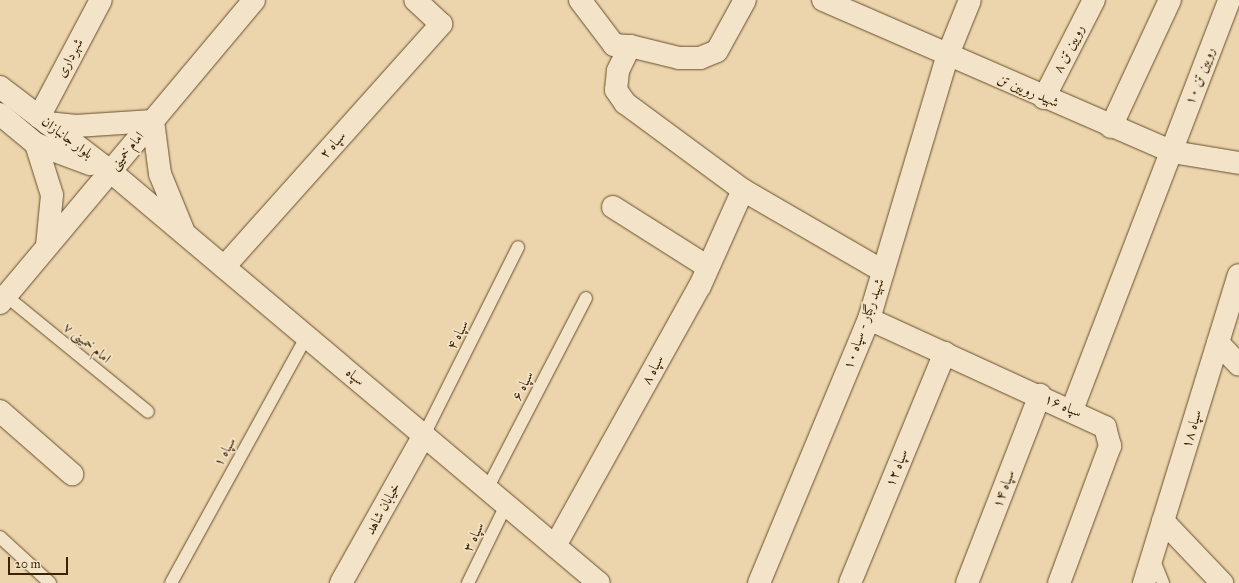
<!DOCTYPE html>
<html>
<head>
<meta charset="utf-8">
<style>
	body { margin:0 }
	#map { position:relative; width:1239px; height:583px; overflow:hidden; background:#ecd4ac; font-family:"IM FELL Great Primer",Amiri,serif }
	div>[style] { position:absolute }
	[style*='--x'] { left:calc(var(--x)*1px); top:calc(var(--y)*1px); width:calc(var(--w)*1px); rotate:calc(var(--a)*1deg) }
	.roads { filter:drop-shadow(0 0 1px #664f2c) drop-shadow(0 0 1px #664f2c) }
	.service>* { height:12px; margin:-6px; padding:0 6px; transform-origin:6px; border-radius:6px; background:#f3e3c9 }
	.minor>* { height:22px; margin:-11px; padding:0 11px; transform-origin:11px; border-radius:11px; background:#f3e3c9 }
	.tertiary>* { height:22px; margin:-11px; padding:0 11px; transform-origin:11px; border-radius:11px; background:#f3e3c9 }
	.secondary>* { height:22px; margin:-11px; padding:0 11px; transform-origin:11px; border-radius:11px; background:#f3e3c9 }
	span { translate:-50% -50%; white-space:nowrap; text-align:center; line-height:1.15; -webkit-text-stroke:3.5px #f3e3c9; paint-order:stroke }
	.street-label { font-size:14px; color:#3a2301 }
	.scale { position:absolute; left:8px; top:557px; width:60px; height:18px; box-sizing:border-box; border:2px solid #3a2301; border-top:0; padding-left:5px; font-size:12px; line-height:14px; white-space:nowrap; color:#3a2301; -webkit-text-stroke:3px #f3e3c9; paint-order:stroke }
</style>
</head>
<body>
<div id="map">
	<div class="roads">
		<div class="service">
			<i style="--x:6;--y:296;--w:183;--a:39.2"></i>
			<i style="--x:424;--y:435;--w:210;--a:-63.4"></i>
			<i style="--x:487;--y:489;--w:215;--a:-62.6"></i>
			<i style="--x:0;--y:537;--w:68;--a:42.6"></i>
			<i style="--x:1153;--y:558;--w:27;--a:68"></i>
			<i style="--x:171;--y:583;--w:282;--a:-61.2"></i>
			<i style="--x:468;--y:583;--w:87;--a:-64"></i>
		</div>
		<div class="minor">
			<i style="--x:580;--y:0;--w:56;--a:52.9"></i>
			<i style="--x:614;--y:45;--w:16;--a:4"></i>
			<i style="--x:630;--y:46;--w:50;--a:13.8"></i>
			<i style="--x:679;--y:58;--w:21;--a:0"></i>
			<i style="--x:700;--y:58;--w:18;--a:-22"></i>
			<i style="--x:717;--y:51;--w:58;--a:-61.2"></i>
			<i style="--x:823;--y:0;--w:381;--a:23.5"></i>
			<i style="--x:1172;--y:152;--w:68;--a:9.3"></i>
			<i style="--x:630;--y:46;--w:28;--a:116"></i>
			<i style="--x:618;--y:71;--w:19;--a:96"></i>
			<i style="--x:616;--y:90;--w:16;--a:55"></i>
			<i style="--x:625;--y:103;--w:147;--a:36.4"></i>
			<i style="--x:743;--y:190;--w:162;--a:30.1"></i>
			<i style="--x:1044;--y:98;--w:110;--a:-63"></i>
			<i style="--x:39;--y:117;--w:132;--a:-62.1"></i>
			<i style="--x:1111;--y:127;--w:140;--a:-65.1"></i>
			<i style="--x:613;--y:207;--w:112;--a:32.3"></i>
			<i style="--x:224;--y:267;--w:326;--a:-48.2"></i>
			<i style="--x:441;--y:24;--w:35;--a:-137"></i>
			<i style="--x:869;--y:319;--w:260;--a:24.6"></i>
			<i style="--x:1105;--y:427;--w:20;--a:75"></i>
			<i style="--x:1110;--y:446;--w:146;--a:110.4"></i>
			<i style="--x:1218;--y:343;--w:30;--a:46"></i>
			<i style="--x:1072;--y:410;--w:439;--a:-69"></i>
			<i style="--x:0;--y:411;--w:96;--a:41.2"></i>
			<i style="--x:1163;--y:521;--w:86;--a:46.4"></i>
			<i style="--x:555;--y:546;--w:298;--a:-60.9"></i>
			<i style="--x:700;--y:286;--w:105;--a:-65.9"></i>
			<i style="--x:759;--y:583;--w:286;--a:-67.4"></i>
			<i style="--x:869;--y:319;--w:273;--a:-73.4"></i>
			<i style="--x:947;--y:57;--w:61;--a:-68"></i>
			<i style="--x:850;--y:583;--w:249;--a:-67.6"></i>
			<i style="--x:967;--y:583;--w:202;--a:-68.8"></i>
			<i style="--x:1144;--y:583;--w:322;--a:-72.9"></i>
		</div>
		<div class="tertiary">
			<i style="--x:341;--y:583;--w:170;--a:-60.7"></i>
		</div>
		<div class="secondary">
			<i style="--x:0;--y:87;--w:138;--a:37.4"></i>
			<i style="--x:110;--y:171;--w:639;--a:40.12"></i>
			<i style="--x:0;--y:114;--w:47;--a:39.8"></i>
			<i style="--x:36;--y:144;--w:58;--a:20.3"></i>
			<i style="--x:47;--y:123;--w:29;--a:6"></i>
			<i style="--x:76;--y:126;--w:77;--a:-3.7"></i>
			<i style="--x:153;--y:121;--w:53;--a:82.5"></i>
			<i style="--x:160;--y:174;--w:61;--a:67.7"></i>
			<i style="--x:36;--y:144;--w:53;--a:72.6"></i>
			<i style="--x:52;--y:195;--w:51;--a:95.6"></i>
			<i style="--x:0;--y:303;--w:395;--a:-50"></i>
		</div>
	</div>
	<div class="street-label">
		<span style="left:1069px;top:49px;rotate:-63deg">رویین تن ۸</span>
		<span style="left:70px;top:58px;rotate:-62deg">شهرداری</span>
		<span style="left:1200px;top:76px;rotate:-69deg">رویین تن ۱۰</span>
		<span style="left:1028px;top:91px;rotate:23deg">شهید رویین تن</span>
		<span style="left:67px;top:138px;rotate:37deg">بلوار جانبازان</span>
		<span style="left:333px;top:145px;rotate:-48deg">سپاه ۲</span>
		<span style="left:127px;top:151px;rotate:-50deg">امام خمینی</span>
		<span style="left:864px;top:324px;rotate:-70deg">شهید رگبار - سپاه ۱۰</span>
		<span style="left:458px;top:335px;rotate:-63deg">سپاه ۴</span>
		<span style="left:87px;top:343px;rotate:39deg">امام خمینی ۷</span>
		<span style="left:653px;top:370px;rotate:-61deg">سپاه ۸</span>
		<span style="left:355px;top:377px;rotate:40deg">سپاه</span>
		<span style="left:523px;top:386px;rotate:-63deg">سپاه ۶</span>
		<span style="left:1063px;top:406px;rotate:24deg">سپاه ۱۶</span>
		<span style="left:1192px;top:429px;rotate:-73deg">سپاه ۱۸</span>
		<span style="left:225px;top:452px;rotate:-61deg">سپاه ۱</span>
		<span style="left:897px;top:468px;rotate:-68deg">سپاه ۱۲</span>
		<span style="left:1004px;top:489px;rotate:-69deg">سپاه ۱۴</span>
		<span style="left:383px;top:509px;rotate:-61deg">خیابان شاهد</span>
		<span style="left:474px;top:537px;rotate:-64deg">سپاه ۳</span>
	</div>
	<div class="scale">20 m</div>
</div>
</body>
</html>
